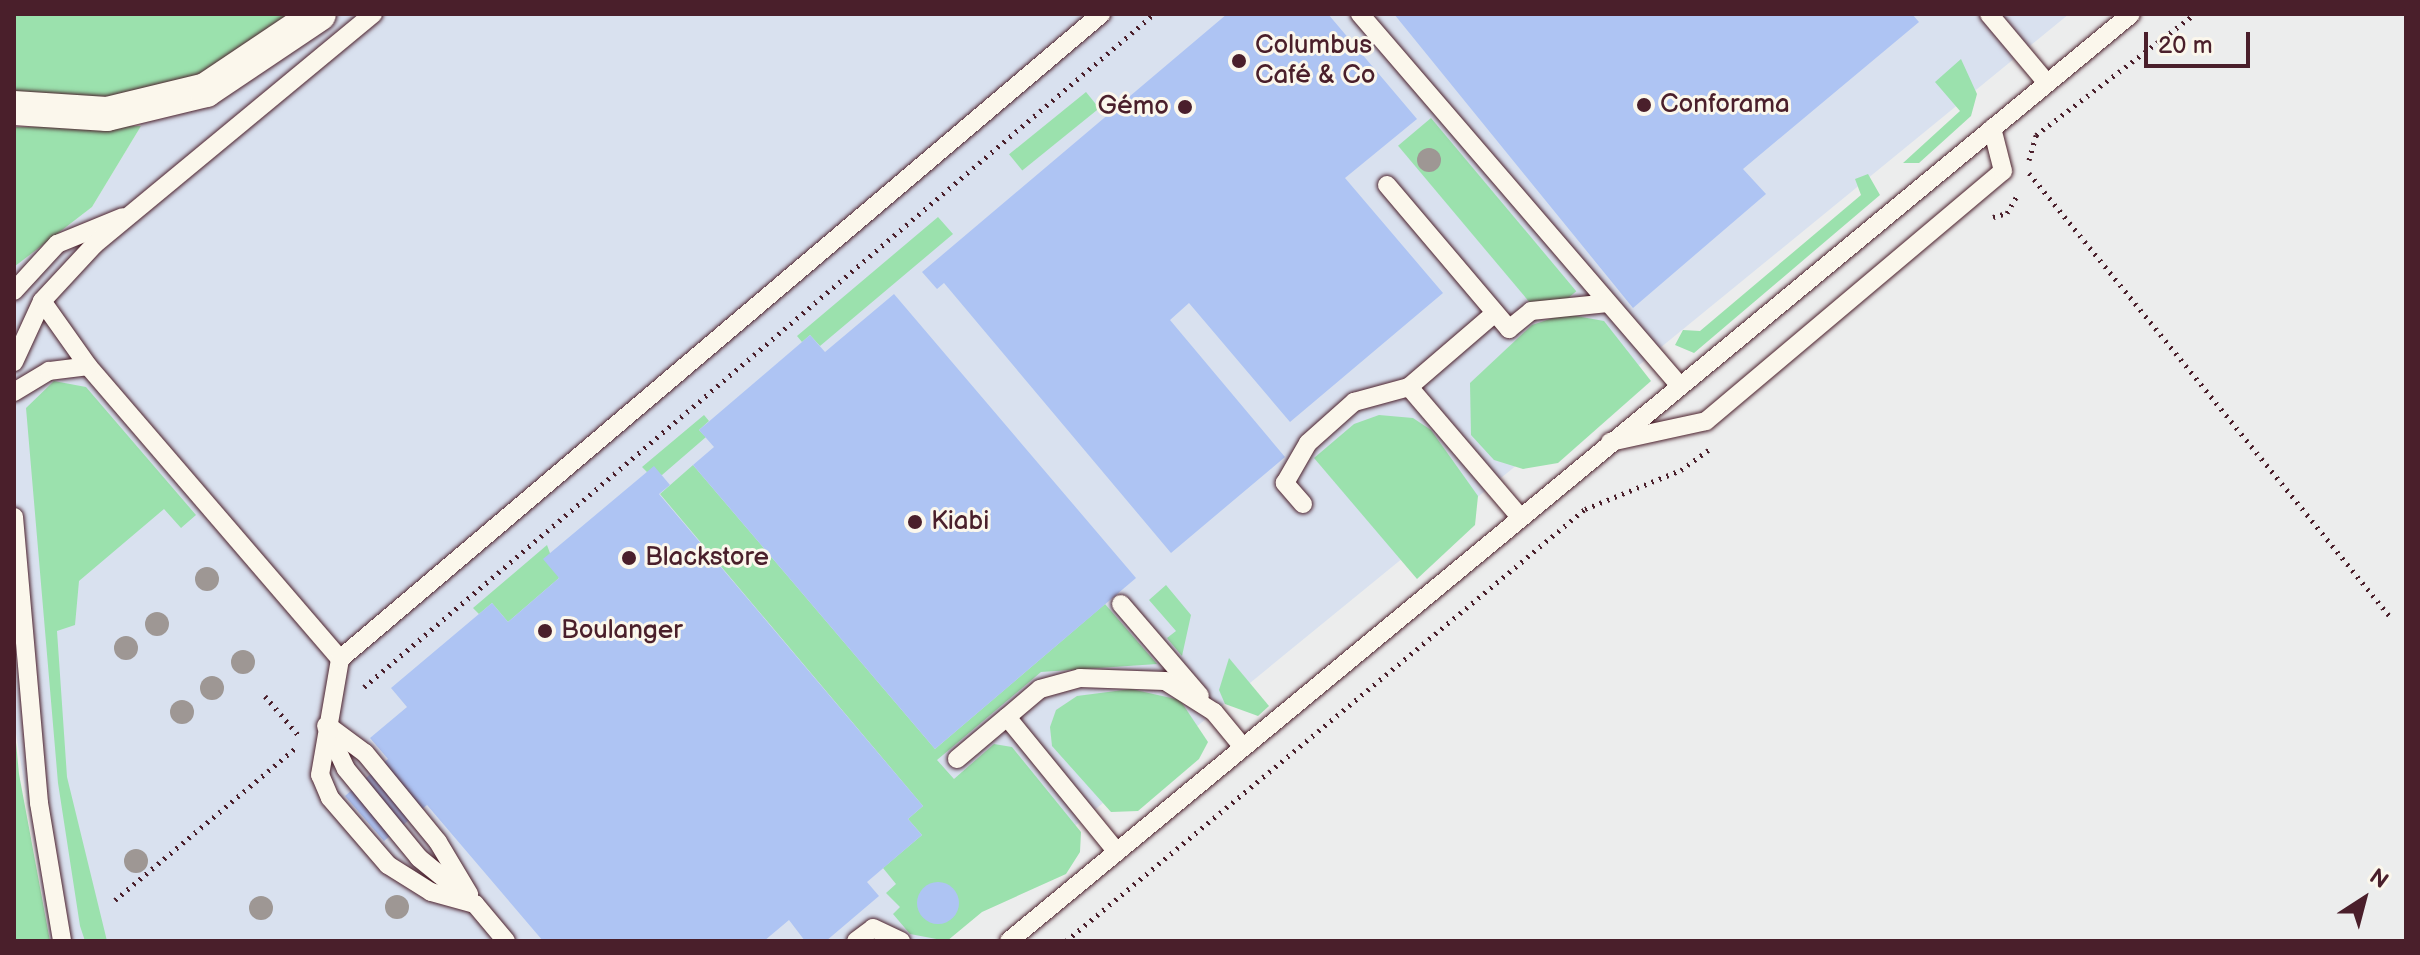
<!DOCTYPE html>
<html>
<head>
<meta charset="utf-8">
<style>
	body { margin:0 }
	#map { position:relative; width:2420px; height:955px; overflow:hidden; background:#eceded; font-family:"Balsamiq Sans",sans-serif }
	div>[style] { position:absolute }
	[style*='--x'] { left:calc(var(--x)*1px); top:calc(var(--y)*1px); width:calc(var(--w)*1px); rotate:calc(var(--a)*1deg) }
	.built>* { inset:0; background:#d9e1ef }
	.green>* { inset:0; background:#9be1ad; transform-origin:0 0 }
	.building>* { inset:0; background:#aec4f3 }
	.round { border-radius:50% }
	.path>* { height:5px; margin-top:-2.5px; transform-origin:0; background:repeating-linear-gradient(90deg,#4a1f2b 0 2px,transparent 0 8px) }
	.roads { filter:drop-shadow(0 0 2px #4a1f2b) drop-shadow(0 0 2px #4a1f2b) }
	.lane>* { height:18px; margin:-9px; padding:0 9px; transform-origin:9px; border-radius:9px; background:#fbf7ec }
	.street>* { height:34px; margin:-17px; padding:0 17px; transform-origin:17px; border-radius:17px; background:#fbf7ec }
	.trees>* { width:24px; height:24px; margin:-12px; border-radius:50%; background:#9e9794 }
	.dots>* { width:22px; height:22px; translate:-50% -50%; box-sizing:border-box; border:4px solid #fbf7ec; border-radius:50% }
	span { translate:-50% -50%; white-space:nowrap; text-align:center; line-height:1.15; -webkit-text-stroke:6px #fbf7ec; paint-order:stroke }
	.poi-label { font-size:26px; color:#4a1f2b }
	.left { translate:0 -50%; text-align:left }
	.right { translate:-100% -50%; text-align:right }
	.frame { position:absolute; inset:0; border:16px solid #4a1f2b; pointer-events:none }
	.north { position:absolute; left:2324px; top:859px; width:80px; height:80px; -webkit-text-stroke:6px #fbf7ec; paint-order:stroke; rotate:36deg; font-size:22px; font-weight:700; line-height:32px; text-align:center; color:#4a1f2b }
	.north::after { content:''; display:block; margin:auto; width:28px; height:36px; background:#4a1f2b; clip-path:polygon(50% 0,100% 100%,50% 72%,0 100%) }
	.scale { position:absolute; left:2144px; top:32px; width:106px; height:36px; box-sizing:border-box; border:4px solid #4a1f2b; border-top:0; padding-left:10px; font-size:24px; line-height:28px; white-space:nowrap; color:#4a1f2b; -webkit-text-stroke:6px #fbf7ec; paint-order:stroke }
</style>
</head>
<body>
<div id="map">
	<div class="built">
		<i style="clip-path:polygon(289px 14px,2069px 14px,934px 941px,50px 941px,14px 721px,14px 267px,92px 207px,141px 126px,120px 99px)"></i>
	</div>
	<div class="green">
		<i style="clip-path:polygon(14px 14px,289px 14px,217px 69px,120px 99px,14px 93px)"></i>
		<i style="clip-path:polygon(1961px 59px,1977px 94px,1971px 116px,1919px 163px,1903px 163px,1960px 111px,1935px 82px)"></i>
		<i style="left:1086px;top:92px;width:21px;height:99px;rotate:51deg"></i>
		<i style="left:1431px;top:118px;width:226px;height:43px;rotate:50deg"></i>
		<i style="clip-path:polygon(141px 126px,92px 207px,14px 267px,14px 127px)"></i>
		<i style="clip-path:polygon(1868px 174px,1880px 195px,1694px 353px,1675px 345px,1683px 330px,1700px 331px,1861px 195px,1855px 179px)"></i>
		<i style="clip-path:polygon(938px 217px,953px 234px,820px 346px,810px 335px,802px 342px,797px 336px)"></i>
		<i style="clip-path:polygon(1565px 314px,1604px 321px,1651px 381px,1558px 463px,1523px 469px,1494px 460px,1471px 435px,1470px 383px,1532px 325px)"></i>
		<i style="clip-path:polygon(54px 381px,86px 387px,196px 515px,181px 528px,164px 509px,79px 581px,75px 625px,57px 631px,67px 777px,107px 941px,85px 941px,80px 926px,58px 783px,26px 408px)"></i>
		<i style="clip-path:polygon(704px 415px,709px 421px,699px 430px,706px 437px,662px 475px,647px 472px,642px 467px)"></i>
		<i style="clip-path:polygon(1379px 415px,1413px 418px,1431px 430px,1478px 496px,1475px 525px,1417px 579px,1314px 458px,1354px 424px)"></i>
		<i style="clip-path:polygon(693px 465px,935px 749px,1105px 604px,1157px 664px,1041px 672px,937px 760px,954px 779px,994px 744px,1012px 747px,1081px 832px,1080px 852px,1066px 874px,982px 912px,947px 941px,910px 934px,893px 914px,900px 907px,886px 893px,896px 884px,883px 868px,922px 835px,908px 819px,923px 806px,660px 494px)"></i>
		<i style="clip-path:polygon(547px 545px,559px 578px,508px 622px,492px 603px,479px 614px,473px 608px)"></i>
		<i style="clip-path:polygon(1166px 585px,1191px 615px,1182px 656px,1167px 638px,1176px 631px,1149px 600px)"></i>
		<i style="clip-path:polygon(1229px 658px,1269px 706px,1258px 716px,1225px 704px,1219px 690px)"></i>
		<i style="clip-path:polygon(1131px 689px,1180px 700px,1208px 742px,1199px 759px,1138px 811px,1111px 812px,1052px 746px,1050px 727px,1056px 710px,1077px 696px)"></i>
		<i style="clip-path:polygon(14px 721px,19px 774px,50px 941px,14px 941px)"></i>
	</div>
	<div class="building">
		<i style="clip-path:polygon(1227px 14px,1328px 14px,1417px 119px,1345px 178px,1443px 293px,1290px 422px,1189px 303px,1170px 320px,1285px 457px,1171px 553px,944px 283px,937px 289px,922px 272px)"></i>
		<i style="clip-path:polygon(1394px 14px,1912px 14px,1919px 22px,1743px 169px,1766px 194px,1633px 308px)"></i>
		<i style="clip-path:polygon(894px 294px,1136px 578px,935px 749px,693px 465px,714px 447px,699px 430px,802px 342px,810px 335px,825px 352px)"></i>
		<i style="clip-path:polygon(654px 466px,670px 485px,659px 494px,923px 806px,908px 819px,922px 835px,867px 882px,879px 896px,826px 941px,805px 941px,789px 920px,764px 941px,543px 941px,427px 805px,384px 841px,345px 796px,388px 759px,370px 738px,407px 707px,391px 688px,492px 603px,508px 622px,559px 578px,543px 559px)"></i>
		<i class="round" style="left:917px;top:882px;width:42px;height:42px"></i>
	</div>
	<div class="path">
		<i style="--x:2029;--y:160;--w:26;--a:-74"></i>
		<i style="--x:2036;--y:135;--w:200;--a:-37.3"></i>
		<i style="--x:2029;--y:173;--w:575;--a:50.86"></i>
		<i style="--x:1993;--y:217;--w:15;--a:-16"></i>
		<i style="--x:2007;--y:213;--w:20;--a:-60"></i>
		<i style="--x:364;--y:687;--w:1038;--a:-40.43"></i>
		<i style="--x:265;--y:696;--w:55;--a:49.4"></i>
		<i style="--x:115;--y:900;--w:239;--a:-40.1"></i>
		<i style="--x:1066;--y:941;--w:675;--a:-39.77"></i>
		<i style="--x:1585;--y:509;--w:104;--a:-22.1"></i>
		<i style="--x:1681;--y:470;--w:36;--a:-36"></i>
	</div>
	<div class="roads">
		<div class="lane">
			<i style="--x:1360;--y:14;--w:488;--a:49.3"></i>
			<i style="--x:1989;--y:14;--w:90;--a:50"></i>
			<i style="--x:1387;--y:185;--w:189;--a:49.7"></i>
			<i style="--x:1509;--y:329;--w:28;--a:-39"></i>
			<i style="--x:1531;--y:311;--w:77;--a:-5.9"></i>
			<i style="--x:14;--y:291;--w:64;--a:-47.5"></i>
			<i style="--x:57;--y:244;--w:71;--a:-22.2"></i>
			<i style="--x:42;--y:301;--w:80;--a:54.7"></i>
			<i style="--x:88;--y:366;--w:386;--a:49.3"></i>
			<i style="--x:1495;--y:313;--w:113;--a:139.3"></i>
			<i style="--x:1409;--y:387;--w:170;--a:49.5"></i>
			<i style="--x:14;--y:362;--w:67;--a:-65.3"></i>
			<i style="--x:42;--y:301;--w:78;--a:-47.1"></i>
			<i style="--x:95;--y:244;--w:361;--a:-39.6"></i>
			<i style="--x:14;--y:392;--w:41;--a:-31"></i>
			<i style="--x:49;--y:371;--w:39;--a:-7"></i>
			<i style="--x:1610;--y:442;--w:98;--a:-12.3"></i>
			<i style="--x:1706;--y:421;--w:388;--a:-40.1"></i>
			<i style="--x:2003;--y:171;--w:44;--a:-104.3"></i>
			<i style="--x:1303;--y:504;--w:28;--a:-131"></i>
			<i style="--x:1285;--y:483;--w:46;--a:-60.1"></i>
			<i style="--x:1308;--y:443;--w:62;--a:-41.7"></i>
			<i style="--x:1354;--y:402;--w:57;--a:-15.3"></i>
			<i style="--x:14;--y:517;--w:287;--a:85"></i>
			<i style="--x:39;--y:803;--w:140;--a:80.5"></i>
			<i style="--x:1121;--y:604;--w:121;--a:49.3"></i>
			<i style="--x:327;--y:725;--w:47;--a:36.4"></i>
			<i style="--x:365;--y:753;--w:115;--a:50.6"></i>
			<i style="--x:438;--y:842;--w:61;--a:59.2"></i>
			<i style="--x:326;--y:726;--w:47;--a:65.1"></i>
			<i style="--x:346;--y:769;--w:115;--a:50.6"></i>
			<i style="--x:419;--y:858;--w:63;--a:39.2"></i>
			<i style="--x:957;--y:759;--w:65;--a:-40"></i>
			<i style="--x:1117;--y:852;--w:174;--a:-129.2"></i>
			<i style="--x:1007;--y:717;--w:43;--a:-40.3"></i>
			<i style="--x:1040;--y:689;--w:41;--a:-15.4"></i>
			<i style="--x:1080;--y:678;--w:85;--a:2"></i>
			<i style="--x:1165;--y:681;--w:58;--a:32.3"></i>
			<i style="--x:1214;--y:712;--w:45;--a:50.4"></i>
			<i style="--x:506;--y:941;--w:48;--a:-130"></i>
			<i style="--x:475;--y:904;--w:46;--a:-164.7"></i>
			<i style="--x:431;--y:892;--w:51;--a:-147.9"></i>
			<i style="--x:388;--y:865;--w:89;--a:-130.9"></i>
			<i style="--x:330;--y:798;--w:25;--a:-113"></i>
			<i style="--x:320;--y:775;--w:118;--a:-80.2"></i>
			<i style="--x:340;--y:659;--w:998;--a:-40.28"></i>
			<i style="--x:856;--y:941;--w:21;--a:-37"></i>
			<i style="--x:873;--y:928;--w:31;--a:25"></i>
			<i style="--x:1009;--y:941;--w:1455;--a:-39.56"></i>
		</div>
		<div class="street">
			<i style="--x:14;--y:108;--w:93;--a:3.7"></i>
			<i style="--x:107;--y:114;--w:102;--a:-13.6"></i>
			<i style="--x:206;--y:90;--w:136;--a:-33.9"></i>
		</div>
	</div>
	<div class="trees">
		<i style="left:1429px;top:160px"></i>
		<i style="left:207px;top:579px"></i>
		<i style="left:157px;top:624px"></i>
		<i style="left:126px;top:648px"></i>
		<i style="left:243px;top:662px"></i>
		<i style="left:212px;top:688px"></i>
		<i style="left:182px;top:712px"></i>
		<i style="left:136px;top:861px"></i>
		<i style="left:397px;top:907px"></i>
		<i style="left:261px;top:908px"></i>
	</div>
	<div class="dots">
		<i style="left:1239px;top:61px;background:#4a1f2b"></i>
		<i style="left:1644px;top:105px;background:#4a1f2b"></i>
		<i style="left:1185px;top:107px;background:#4a1f2b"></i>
		<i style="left:915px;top:522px;background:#4a1f2b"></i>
		<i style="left:629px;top:558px;background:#4a1f2b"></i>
		<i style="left:545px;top:631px;background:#4a1f2b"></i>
	</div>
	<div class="poi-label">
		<span class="left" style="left:1255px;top:61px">Columbus<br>Café &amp; Co</span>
		<span class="left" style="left:1660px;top:105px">Conforama</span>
		<span class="right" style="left:1169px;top:107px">Gémo</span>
		<span class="left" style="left:931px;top:522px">Kiabi</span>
		<span class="left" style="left:645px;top:558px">Blackstore</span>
		<span class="left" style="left:561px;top:631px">Boulanger</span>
	</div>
	<div class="frame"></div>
	<div class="north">N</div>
	<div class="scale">20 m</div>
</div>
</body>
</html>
